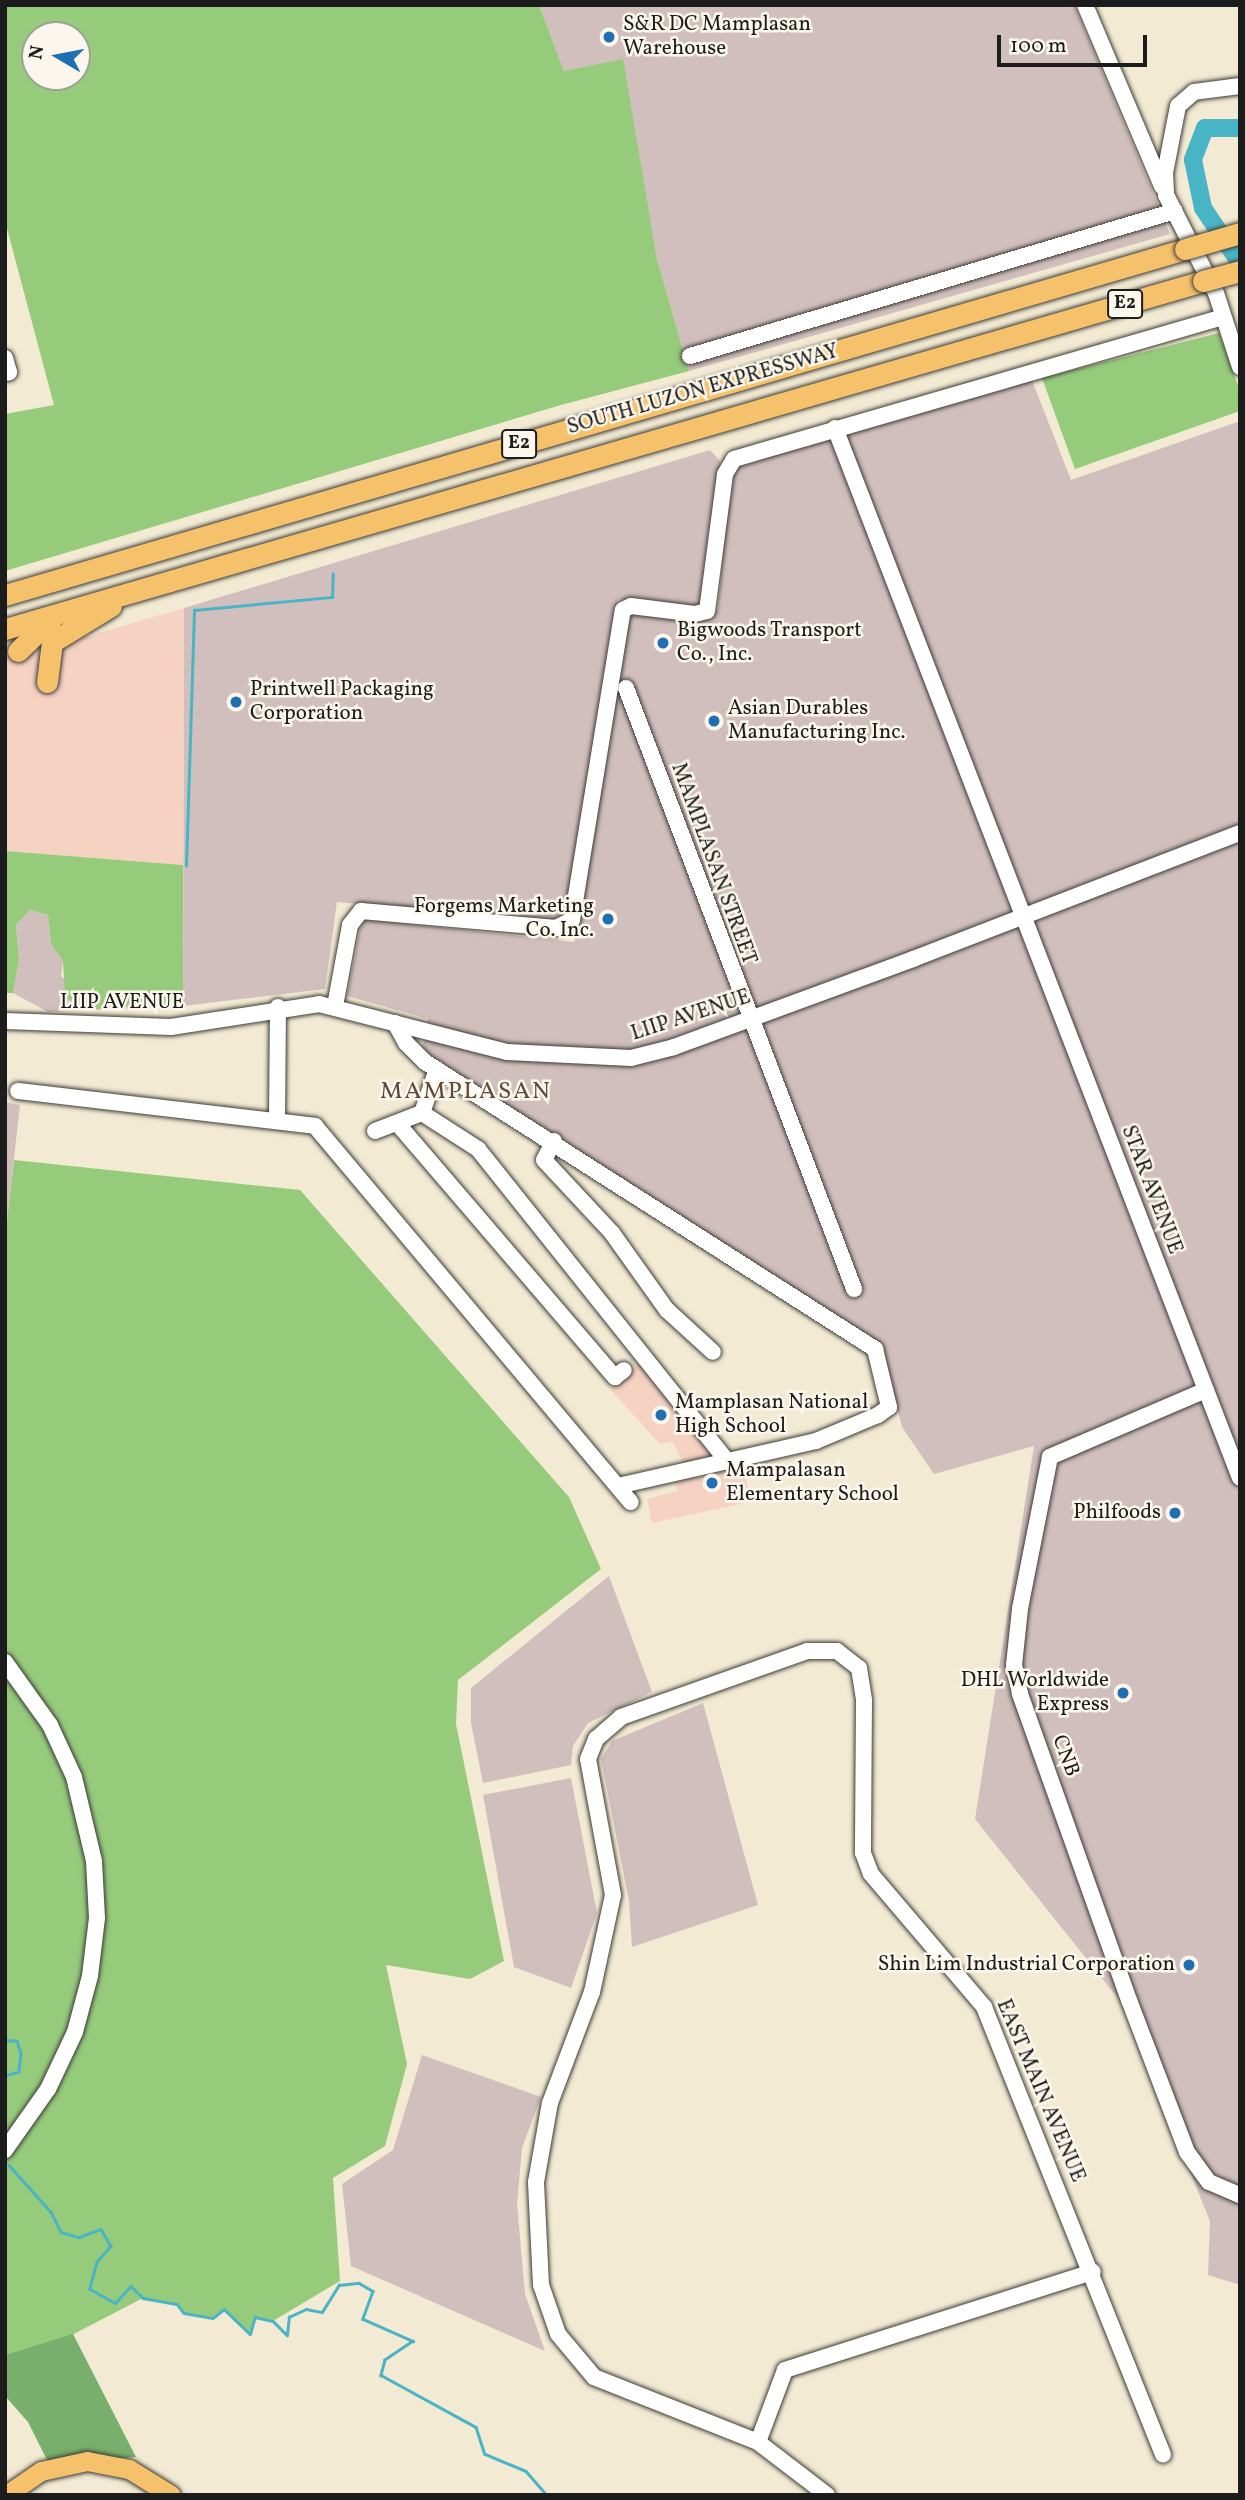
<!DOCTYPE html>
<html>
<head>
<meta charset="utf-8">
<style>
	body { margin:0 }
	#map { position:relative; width:1245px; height:2500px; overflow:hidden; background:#f2ead2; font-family:Vollkorn,serif }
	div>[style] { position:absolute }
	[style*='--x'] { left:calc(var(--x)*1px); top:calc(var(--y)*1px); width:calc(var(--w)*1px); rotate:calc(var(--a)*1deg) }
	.built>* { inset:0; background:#f6d2c3 }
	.industrial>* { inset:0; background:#d1bfbd }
	.green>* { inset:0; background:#96cb7c }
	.forest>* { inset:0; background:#78af6c }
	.stream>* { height:2.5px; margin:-1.25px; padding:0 1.25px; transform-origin:1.25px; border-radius:1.25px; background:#4ab4c7 }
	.river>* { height:18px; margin:-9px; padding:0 9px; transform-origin:9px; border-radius:9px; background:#4ab4c7 }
	.roads { filter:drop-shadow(0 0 2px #3c3b37) drop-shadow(0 0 2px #3c3b37) }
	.minor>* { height:16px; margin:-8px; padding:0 8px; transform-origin:8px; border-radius:8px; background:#fff }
	.major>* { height:19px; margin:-9.5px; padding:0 9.5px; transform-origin:9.5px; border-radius:9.5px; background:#f6c16b }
	.highway>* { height:21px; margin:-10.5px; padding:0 10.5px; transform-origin:10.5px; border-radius:10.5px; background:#f6c16b }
	.bridges { filter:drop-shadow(0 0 2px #3c3b37) drop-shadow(0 0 2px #3c3b37) }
	.highway-bridge>* { height:21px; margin:-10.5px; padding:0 10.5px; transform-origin:10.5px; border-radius:10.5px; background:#f6c16b }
	.dots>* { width:19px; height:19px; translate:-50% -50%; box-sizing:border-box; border:4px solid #fbf7ec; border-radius:50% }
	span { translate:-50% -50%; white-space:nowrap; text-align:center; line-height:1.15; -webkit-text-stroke:5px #fbf7ec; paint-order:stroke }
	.shield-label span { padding:2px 5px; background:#fbf7ec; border:2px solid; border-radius:5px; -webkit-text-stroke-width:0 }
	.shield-label { font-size:19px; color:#1c1c1c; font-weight:700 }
	.poi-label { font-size:21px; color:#1c1c1c }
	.left { translate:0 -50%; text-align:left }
	.right { translate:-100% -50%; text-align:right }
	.street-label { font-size:21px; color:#1c1c1c }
	.quarter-label { font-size:24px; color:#5d4a3c; letter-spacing:2px }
	.frame { position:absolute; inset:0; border:7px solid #1c1c1c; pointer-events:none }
	.north { position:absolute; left:21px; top:21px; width:70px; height:70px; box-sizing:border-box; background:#fbf7ec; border:2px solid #a29f99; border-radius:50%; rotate:280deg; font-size:19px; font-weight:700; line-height:28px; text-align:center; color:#1c1c1c }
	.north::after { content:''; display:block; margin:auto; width:24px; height:32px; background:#1f6fb2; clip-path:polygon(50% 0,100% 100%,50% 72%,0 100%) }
	.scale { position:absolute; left:997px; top:35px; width:150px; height:32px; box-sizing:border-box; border:4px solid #1c1c1c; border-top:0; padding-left:9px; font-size:21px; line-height:24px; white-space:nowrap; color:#1c1c1c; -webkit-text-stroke:5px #fbf7ec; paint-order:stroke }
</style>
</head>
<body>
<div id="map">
	<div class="built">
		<i style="clip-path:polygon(184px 608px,183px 865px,5px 851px,5px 659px,18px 651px,41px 650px)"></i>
		<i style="clip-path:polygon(644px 1359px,720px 1456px,683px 1463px,673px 1442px,660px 1444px,610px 1389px)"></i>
		<i style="clip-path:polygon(744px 1459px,749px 1502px,652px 1523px,647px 1499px,677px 1491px,675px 1474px)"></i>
	</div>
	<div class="industrial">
		<i style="clip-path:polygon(539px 5px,1074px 5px,1170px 234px,689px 371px,657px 259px,622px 60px,564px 71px)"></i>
		<i style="clip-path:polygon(1030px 375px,1071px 480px,1240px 421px,1240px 2285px,1208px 2275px,1210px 2221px,1121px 2002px,975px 1819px,1034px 1446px,934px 1474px,902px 1427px,882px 1348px,422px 1050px,428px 1019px,347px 996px,362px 919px,574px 942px,628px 610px,707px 620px,718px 609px,730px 474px,741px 460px)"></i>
		<i style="clip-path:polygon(710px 450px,720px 461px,706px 599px,697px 610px,618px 599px,567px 914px,552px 922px,337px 902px,325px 989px,183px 1006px,48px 1012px,13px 993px,19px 960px,16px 925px,30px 910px,48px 915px,51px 944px,63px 961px,61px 976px,98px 1009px,175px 1001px,183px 1006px,184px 608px)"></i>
		<i style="clip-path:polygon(5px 1102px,20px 1105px,5px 1238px)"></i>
		<i style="clip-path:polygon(609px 1576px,652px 1692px,588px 1723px,573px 1746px,571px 1765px,483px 1783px,471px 1723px,471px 1688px)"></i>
		<i style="clip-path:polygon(703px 1703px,758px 1905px,632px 1947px,629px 1901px,601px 1759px,612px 1741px)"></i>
		<i style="clip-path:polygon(571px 1778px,597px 1913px,571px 1988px,514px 1967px,483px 1795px)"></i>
		<i style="clip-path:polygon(422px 2055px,541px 2097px,522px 2148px,517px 2204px,525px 2294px,545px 2351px,351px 2266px,342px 2184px,393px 2150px)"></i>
	</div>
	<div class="green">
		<i style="clip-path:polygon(evenodd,5px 5px,539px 5px,564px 71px,623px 59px,657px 259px,689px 371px,561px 405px,5px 571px,5px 414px,54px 405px,5px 221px,5px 5px,35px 35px,77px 35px,77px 77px,35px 77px,35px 35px)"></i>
		<i style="clip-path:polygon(1219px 333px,1240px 391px,1240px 411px,1075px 469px,1042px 378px)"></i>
		<i style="clip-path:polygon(5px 851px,183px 865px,183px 1006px,175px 1001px,98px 1009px,65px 998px,63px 961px,51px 944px,48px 915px,30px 910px,16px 925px,19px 960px,13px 993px,5px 993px)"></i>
		<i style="clip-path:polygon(14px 1160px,300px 1190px,569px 1497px,601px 1569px,458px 1680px,456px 1724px,504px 1961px,470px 1979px,386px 1965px,407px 2064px,385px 2146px,333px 2178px,340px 2281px,273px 2321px,255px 2317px,250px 2334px,224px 2310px,213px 2318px,184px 2313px,177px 2304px,143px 2298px,70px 2336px,5px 2355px,5px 1238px)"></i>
	</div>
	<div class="forest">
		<i style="clip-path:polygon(73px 2334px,136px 2457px,49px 2464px,28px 2422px,5px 2396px,5px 2355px)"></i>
	</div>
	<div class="stream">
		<i style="--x:186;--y:866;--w:256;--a:-88.2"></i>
		<i style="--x:194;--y:610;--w:139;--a:-5.4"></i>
		<i style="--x:332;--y:597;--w:23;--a:-88"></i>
		<i style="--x:5;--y:2040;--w:12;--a:5"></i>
		<i style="--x:17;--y:2041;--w:13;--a:72"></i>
		<i style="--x:21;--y:2053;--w:19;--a:96"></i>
		<i style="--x:19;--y:2072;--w:15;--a:164"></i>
		<i style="--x:9;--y:2165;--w:63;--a:48.2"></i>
		<i style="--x:51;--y:2212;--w:22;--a:63"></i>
		<i style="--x:61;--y:2232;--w:19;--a:16"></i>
		<i style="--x:79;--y:2237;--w:23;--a:-20"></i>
		<i style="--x:101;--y:2229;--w:20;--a:60"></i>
		<i style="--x:111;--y:2246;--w:21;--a:131"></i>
		<i style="--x:97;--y:2262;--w:28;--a:105"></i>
		<i style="--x:90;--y:2289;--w:29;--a:29"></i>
		<i style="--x:115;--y:2303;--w:23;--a:-47"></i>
		<i style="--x:131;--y:2286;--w:17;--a:45"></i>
		<i style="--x:143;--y:2298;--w:35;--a:10"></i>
		<i style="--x:177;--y:2304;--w:11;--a:52"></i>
		<i style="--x:184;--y:2313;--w:29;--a:10"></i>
		<i style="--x:213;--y:2318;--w:14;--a:-39"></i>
		<i style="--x:224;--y:2309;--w:36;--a:44"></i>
		<i style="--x:250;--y:2334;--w:18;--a:-74"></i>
		<i style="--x:255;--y:2317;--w:18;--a:13"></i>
		<i style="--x:273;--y:2321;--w:20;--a:45"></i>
		<i style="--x:287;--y:2335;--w:18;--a:-84"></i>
		<i style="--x:289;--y:2317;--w:19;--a:-25"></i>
		<i style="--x:306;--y:2309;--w:16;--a:11"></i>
		<i style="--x:322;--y:2312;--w:32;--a:-58"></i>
		<i style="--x:339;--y:2285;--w:20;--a:-6"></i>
		<i style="--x:359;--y:2283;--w:16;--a:30"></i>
		<i style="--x:373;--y:2291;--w:30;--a:110"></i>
		<i style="--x:363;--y:2319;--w:55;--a:23.7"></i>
		<i style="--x:413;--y:2341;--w:34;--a:146"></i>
		<i style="--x:385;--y:2360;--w:16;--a:105"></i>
		<i style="--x:381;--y:2375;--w:108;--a:28.7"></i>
		<i style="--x:476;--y:2427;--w:28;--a:72"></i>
		<i style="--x:485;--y:2454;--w:44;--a:22.5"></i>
		<i style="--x:526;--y:2471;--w:32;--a:49"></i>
	</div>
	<div class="river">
		<i style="--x:1240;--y:128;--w:35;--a:180"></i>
		<i style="--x:1205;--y:128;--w:34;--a:111"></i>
		<i style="--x:1193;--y:160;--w:49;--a:78.2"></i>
		<i style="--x:1203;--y:208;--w:66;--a:56.1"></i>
	</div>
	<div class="roads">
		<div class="minor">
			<i style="--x:1085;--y:5;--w:197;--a:67"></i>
			<i style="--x:1240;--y:86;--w:46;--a:172.6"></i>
			<i style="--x:1194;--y:92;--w:21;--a:139"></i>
			<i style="--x:1178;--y:106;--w:68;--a:101"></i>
			<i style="--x:1165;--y:173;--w:22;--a:87"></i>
			<i style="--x:1166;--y:195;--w:110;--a:63"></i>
			<i style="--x:1216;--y:293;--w:78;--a:72"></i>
			<i style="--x:690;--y:356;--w:506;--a:-16.65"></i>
			<i style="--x:5;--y:358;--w:15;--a:74"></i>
			<i style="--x:9;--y:372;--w:4;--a:166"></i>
			<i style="--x:835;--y:428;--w:1125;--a:68.91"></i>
			<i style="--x:626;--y:688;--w:643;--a:69.22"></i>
			<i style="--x:335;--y:1006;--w:82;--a:-79.5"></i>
			<i style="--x:350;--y:925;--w:18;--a:-52"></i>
			<i style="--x:361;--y:911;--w:196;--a:5"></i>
			<i style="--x:556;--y:928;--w:18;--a:-27"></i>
			<i style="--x:572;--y:920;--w:314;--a:-80.7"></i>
			<i style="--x:623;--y:610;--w:9;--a:-27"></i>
			<i style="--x:631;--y:606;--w:64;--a:7.1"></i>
			<i style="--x:695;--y:614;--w:12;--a:-14"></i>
			<i style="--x:707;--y:611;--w:138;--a:-82.5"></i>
			<i style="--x:725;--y:474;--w:17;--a:-59"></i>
			<i style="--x:734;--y:459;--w:509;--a:-16.19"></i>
			<i style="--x:5;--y:1021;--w:166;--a:2.1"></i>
			<i style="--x:171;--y:1027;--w:150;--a:-8.8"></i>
			<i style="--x:319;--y:1004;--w:194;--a:14.3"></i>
			<i style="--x:507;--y:1052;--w:124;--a:2.8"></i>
			<i style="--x:631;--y:1058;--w:44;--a:-14.3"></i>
			<i style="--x:674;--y:1047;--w:255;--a:-20.2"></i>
			<i style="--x:913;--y:959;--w:350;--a:-21.1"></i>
			<i style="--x:395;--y:1023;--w:23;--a:61"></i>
			<i style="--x:406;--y:1043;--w:27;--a:45"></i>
			<i style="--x:425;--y:1062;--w:534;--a:32.53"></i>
			<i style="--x:875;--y:1349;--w:60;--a:76.4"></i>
			<i style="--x:889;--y:1407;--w:14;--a:144"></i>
			<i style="--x:878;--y:1415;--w:67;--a:157.2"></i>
			<i style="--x:816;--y:1441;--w:203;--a:167.2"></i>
			<i style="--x:18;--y:1091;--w:299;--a:6.7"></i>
			<i style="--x:315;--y:1126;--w:491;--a:50"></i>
			<i style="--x:422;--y:1113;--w:67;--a:32.7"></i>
			<i style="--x:478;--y:1149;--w:396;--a:51.4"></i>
			<i style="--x:422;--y:1113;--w:46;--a:-71.2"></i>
			<i style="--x:277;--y:1121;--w:114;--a:-89.5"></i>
			<i style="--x:397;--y:1123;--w:335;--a:49.4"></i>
			<i style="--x:615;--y:1377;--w:11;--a:-38"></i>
			<i style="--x:375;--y:1131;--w:50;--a:-21"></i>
			<i style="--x:554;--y:1141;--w:21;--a:118"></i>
			<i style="--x:544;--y:1160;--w:100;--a:47"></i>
			<i style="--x:612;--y:1233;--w:95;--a:54.5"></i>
			<i style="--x:667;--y:1310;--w:62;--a:42.4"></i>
			<i style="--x:1206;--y:1390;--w:170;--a:156.8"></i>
			<i style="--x:1050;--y:1457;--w:155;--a:101.2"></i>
			<i style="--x:1020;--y:1609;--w:56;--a:96.1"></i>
			<i style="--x:1014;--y:1665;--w:30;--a:78"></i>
			<i style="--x:1020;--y:1694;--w:325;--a:70.4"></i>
			<i style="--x:1129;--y:2000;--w:163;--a:69.1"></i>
			<i style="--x:1187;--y:2152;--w:37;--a:54"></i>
			<i style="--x:1209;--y:2182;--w:34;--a:23"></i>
			<i style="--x:5;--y:1662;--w:77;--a:54.5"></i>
			<i style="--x:50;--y:1725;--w:57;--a:65.2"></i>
			<i style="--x:74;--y:1777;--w:86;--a:76.6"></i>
			<i style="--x:94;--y:1861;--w:57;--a:87"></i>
			<i style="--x:97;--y:1918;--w:58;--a:96.9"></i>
			<i style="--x:90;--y:1976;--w:58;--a:105"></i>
			<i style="--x:75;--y:2032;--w:63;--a:115.3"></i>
			<i style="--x:48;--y:2089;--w:75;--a:125.2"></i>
			<i style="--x:758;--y:2442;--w:77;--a:-69.4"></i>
			<i style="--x:785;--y:2370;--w:323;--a:-17.7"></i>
			<i style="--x:827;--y:2495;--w:87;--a:-142.5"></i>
			<i style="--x:758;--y:2442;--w:176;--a:-158.4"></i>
			<i style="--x:594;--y:2377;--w:56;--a:-129.9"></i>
			<i style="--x:558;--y:2334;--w:52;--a:-109.1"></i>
			<i style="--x:541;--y:2285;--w:103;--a:-92.8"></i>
			<i style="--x:536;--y:2182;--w:80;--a:-80"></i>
			<i style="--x:550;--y:2103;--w:119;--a:-69.3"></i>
			<i style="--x:592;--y:1992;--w:99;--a:-77.8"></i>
			<i style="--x:613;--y:1895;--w:138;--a:-100.4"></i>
			<i style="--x:588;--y:1759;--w:22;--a:-68"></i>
			<i style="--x:596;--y:1739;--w:33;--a:-41"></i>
			<i style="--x:621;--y:1717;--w:197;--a:-19.5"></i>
			<i style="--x:807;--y:1651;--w:30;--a:0"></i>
			<i style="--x:837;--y:1651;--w:28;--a:38"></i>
			<i style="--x:859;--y:1668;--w:32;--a:81"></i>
			<i style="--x:864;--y:1700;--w:153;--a:90.4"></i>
			<i style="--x:863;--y:1853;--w:22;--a:69"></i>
			<i style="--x:871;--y:1874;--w:175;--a:49.6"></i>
			<i style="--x:984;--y:2007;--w:482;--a:68.2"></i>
		</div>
		<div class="major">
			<i style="--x:6;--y:2495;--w:42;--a:-34.4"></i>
			<i style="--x:41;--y:2471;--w:47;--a:-12.3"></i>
			<i style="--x:87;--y:2461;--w:43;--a:10.8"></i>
			<i style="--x:129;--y:2469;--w:49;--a:31.8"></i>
		</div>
		<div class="highway">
			<i style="--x:5;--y:595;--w:1230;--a:-16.34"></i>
			<i style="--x:5;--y:629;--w:1248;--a:-16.2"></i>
			<i style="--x:18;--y:651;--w:47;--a:-44.1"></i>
			<i style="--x:47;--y:682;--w:40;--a:-82.9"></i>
			<i style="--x:52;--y:642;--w:69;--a:-31.4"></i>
		</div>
	</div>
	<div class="bridges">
		<div class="highway-bridge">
			<i style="--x:1185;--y:249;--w:57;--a:-16.2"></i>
			<i style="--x:1203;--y:281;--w:38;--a:-15"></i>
		</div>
	</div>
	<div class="dots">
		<i style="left:609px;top:37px;background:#1f6fb2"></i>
		<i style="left:663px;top:643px;background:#1f6fb2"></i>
		<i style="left:236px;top:702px;background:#1f6fb2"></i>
		<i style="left:714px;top:721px;background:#1f6fb2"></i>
		<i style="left:608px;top:919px;background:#1f6fb2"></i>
		<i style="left:661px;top:1415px;background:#1f6fb2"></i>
		<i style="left:712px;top:1483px;background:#1f6fb2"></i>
		<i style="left:1175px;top:1513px;background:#1f6fb2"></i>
		<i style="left:1123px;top:1693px;background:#1f6fb2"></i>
		<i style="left:1189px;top:1965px;background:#1f6fb2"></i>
	</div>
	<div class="shield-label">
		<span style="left:1125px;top:304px">E2</span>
		<span style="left:519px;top:444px">E2</span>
	</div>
	<div class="poi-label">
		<span class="left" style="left:623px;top:37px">S&amp;R DC Mamplasan<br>Warehouse</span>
		<span class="left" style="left:677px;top:643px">Bigwoods Transport<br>Co., Inc.</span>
		<span class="left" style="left:250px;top:702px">Printwell Packaging<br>Corporation</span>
		<span class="left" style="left:728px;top:721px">Asian Durables<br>Manufacturing Inc.</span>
		<span class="right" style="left:594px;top:919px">Forgems Marketing<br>Co. Inc.</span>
		<span class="left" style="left:675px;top:1415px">Mamplasan National<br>High School</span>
		<span class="left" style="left:726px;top:1483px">Mampalasan<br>Elementary School</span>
		<span class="right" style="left:1161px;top:1513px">Philfoods</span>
		<span class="right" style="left:1109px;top:1693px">DHL Worldwide<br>Express</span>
		<span class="right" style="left:1175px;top:1965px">Shin Lim Industrial Corporation</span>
	</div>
	<div class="street-label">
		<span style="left:703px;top:390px;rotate:-16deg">SOUTH LUZON EXPRESSWAY</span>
		<span style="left:713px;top:864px;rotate:70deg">MAMPLASAN STREET</span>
		<span style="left:122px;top:1003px">LIIP AVENUE</span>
		<span style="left:691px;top:1016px;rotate:-18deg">LIIP AVENUE</span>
		<span style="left:1151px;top:1190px;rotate:69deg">STAR AVENUE</span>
		<span style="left:1065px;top:1756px;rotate:70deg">CNB</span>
		<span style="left:1040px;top:2091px;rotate:67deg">EAST MAIN AVENUE</span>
	</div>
	<div class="quarter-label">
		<span style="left:466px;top:1093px">MAMPLASAN</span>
	</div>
	<div class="frame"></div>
	<div class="north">N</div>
	<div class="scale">100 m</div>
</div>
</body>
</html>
